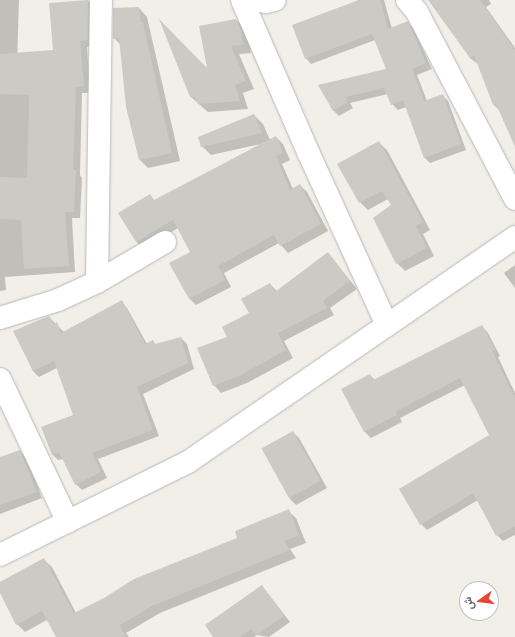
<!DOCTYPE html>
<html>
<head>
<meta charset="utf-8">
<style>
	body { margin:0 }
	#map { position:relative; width:515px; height:637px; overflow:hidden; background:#f1efe8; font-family:Ubuntu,Vazirmatn,sans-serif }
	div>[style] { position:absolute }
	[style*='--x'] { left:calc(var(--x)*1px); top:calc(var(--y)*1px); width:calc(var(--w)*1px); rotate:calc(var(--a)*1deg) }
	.shadow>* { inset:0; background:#0003 }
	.building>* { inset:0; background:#cccac5; transform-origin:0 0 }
	.roads { filter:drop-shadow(0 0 1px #b5b8bc) drop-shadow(0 0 1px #b5b8bc) }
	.minor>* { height:22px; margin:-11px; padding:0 11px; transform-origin:11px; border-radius:11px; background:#fff }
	span { translate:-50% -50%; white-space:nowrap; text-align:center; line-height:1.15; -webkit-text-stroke:3.5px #fff; paint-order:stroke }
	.north { position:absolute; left:459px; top:581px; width:40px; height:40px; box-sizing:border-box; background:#fff; border:1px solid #bfc1c3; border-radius:50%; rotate:256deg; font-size:11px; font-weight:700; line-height:16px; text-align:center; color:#5f6368 }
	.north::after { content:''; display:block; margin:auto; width:14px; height:18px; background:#ea4335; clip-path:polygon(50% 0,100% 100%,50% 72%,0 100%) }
</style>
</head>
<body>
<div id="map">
	<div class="shadow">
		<i style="clip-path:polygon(0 0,19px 0,17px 65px,54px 51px,87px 0,94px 7px,94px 47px,87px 47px,90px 93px,82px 93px,80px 175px,82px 178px,80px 218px,72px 218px,75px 272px,5px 277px,6px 290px,0 291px)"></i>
		<i style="clip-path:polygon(358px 0,384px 0,392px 29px,407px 22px,413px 28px,432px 69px,417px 75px,427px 101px,442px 95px,448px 101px,466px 150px,430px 163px,424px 157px,406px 107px,398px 110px,392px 104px,388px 94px,350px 103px,353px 108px,339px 116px,333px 110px,319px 85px,387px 70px,375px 40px,311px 64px,306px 58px)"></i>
		<i style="clip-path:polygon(431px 0,489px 0,491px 4px,486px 7px,515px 48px,515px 144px,500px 111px,494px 105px,478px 64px,470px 58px)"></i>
		<i style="clip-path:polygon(139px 8px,147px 17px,180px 161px,148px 168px,140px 160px,121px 45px,114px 38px)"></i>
		<i style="clip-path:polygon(236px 20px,245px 28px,249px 39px,251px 53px,239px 54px,254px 89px,243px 93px,248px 109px,208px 112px,191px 97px,209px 71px)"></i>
		<i style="clip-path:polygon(254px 115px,263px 124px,270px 140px,276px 137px,283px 144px,290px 160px,282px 164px,293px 189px,300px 185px,307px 192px,328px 231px,288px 253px,279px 243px,224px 273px,231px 287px,196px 305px,189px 298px,191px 253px,178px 228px,144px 249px,137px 242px,120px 213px,150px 195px,155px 201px,261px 144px,211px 155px,202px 146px)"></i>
		<i style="clip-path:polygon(379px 143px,387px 150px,430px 230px,423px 234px,434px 256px,405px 271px,397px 263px,392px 205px,388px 199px,368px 210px,360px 202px)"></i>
		<i style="clip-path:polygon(328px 253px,357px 289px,330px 308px,334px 315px,284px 341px,293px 358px,247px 383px,221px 393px,214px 385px,229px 337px,250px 313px,270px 284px,277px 291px)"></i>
		<i style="clip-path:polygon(515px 265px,515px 288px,504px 273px)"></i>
		<i style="clip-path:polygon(121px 302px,127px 308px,147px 344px,153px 342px,156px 345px,181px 338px,187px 344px,194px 369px,143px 394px,159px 436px,98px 459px,107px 478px,82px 490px,76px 484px,63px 459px,58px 460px,52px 454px,74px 415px,57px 368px,39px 377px,33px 371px,15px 331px,49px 317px,64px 332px)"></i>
		<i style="clip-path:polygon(482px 326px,488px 333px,500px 356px,498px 357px,515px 393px,515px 535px,503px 541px,497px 535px,478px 500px,427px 530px,421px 524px,490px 435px,465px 385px,400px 418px,402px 422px,371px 438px,365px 432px,343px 389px,370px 375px,375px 380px)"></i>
		<i style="clip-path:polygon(293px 432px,299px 438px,327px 488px,296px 505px,290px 499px)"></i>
		<i style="clip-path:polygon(20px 451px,26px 457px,42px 498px,0 514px,0 458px)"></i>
		<i style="clip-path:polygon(288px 511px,296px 518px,306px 543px,290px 549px,296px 558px,160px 613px,126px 633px,129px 637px,57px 637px,47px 620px,25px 632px,17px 624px,0 591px,0 583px,44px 560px,52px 567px,76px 613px,239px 539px)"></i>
		<i style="clip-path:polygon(262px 586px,290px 622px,269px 637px,257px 635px,254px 637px,214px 637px)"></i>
	</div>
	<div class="building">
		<i style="clip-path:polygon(88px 0,88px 40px,80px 41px,84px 86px,76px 87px,73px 170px,76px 170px,74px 212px,65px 212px,69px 266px,24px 269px,21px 220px,0 219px,0 177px,27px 178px,29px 95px,0 94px,0 54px,53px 50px,49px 3px)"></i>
		<i style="clip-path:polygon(359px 0,380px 0,388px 29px,408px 21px,426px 63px,412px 69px,424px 101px,443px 94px,461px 144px,424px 158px,403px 100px,391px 105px,384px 88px,345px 97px,348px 102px,333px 111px,318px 85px,386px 69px,372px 34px,305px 59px,292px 25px)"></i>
		<i style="clip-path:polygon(428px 0,480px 0,515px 50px,515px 147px,496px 104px,493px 105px,474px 55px,470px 58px)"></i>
		<i style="clip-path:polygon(139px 7px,141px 23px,143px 23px,172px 153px,139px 160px,126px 107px,119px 38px,113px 39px,113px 8px)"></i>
		<i style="clip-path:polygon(159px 19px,207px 68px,199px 26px,236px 19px,241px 30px,243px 45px,231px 46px,246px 81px,235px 85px,240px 101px,198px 104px,195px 97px,190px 97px)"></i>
		<i style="clip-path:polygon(254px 114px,262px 133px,201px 147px,198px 137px)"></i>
		<i style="clip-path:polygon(276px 136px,283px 153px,276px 156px,290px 190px,300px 184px,321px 224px,280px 246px,274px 235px,218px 266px,225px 280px,189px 299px,169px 263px,190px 252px,173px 220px,136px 242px,118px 213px,150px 194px,154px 200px)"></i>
		<i style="clip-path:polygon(379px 141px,423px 222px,416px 226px,427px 248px,396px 264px,373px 218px,391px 205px,382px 191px,359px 203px,337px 164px)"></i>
		<i style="clip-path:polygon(328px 252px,350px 281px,323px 301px,327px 308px,278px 333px,286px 350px,239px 376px,213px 386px,197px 348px,227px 337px,222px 327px,249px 313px,241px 299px,270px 283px,275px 292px)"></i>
		<i style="clip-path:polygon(122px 300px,145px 344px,153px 340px,155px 344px,181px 337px,188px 363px,137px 387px,153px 430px,92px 453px,101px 472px,75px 485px,59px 452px,52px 455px,41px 427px,73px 415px,54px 361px,33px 371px,13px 331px,49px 316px,54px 324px,57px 322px,61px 333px)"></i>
		<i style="clip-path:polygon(482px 325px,495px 349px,492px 351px,515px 398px,515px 526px,496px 536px,473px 493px,420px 525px,399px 489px,489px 435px,460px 378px,395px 412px,397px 415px,364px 432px,341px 389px,370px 374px,373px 380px)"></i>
		<i style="left:293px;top:431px;width:57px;height:36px;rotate:61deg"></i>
		<i style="clip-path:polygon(20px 450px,37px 492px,0 505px,0 457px)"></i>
		<i style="clip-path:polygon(289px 509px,299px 535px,284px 541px,290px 550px,152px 606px,120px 625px,126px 637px,56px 637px,42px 611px,16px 625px,0 593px,0 582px,44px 558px,74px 613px,104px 598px,134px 579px,237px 538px,235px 531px)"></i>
		<i style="clip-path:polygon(262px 585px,284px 616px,256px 636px,251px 629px,240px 637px,213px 637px,205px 625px)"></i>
	</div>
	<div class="roads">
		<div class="minor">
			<i style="--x:242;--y:0;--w:168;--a:66.5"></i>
			<i style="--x:309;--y:154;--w:188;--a:65.5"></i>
			<i style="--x:256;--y:0;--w:10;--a:11"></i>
			<i style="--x:266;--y:2;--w:9;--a:-13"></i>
			<i style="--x:407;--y:0;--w:16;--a:50"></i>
			<i style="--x:417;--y:12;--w:211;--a:62.3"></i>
			<i style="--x:97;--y:282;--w:282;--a:-89.2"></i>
			<i style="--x:0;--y:318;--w:61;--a:-17.2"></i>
			<i style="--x:58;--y:300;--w:43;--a:-24.8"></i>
			<i style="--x:97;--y:282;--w:79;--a:-30.5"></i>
			<i style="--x:0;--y:379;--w:158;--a:64.6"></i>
			<i style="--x:0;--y:555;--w:210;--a:-26.3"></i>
			<i style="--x:188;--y:462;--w:397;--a:-34.5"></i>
		</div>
	</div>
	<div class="north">ش</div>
</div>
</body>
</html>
